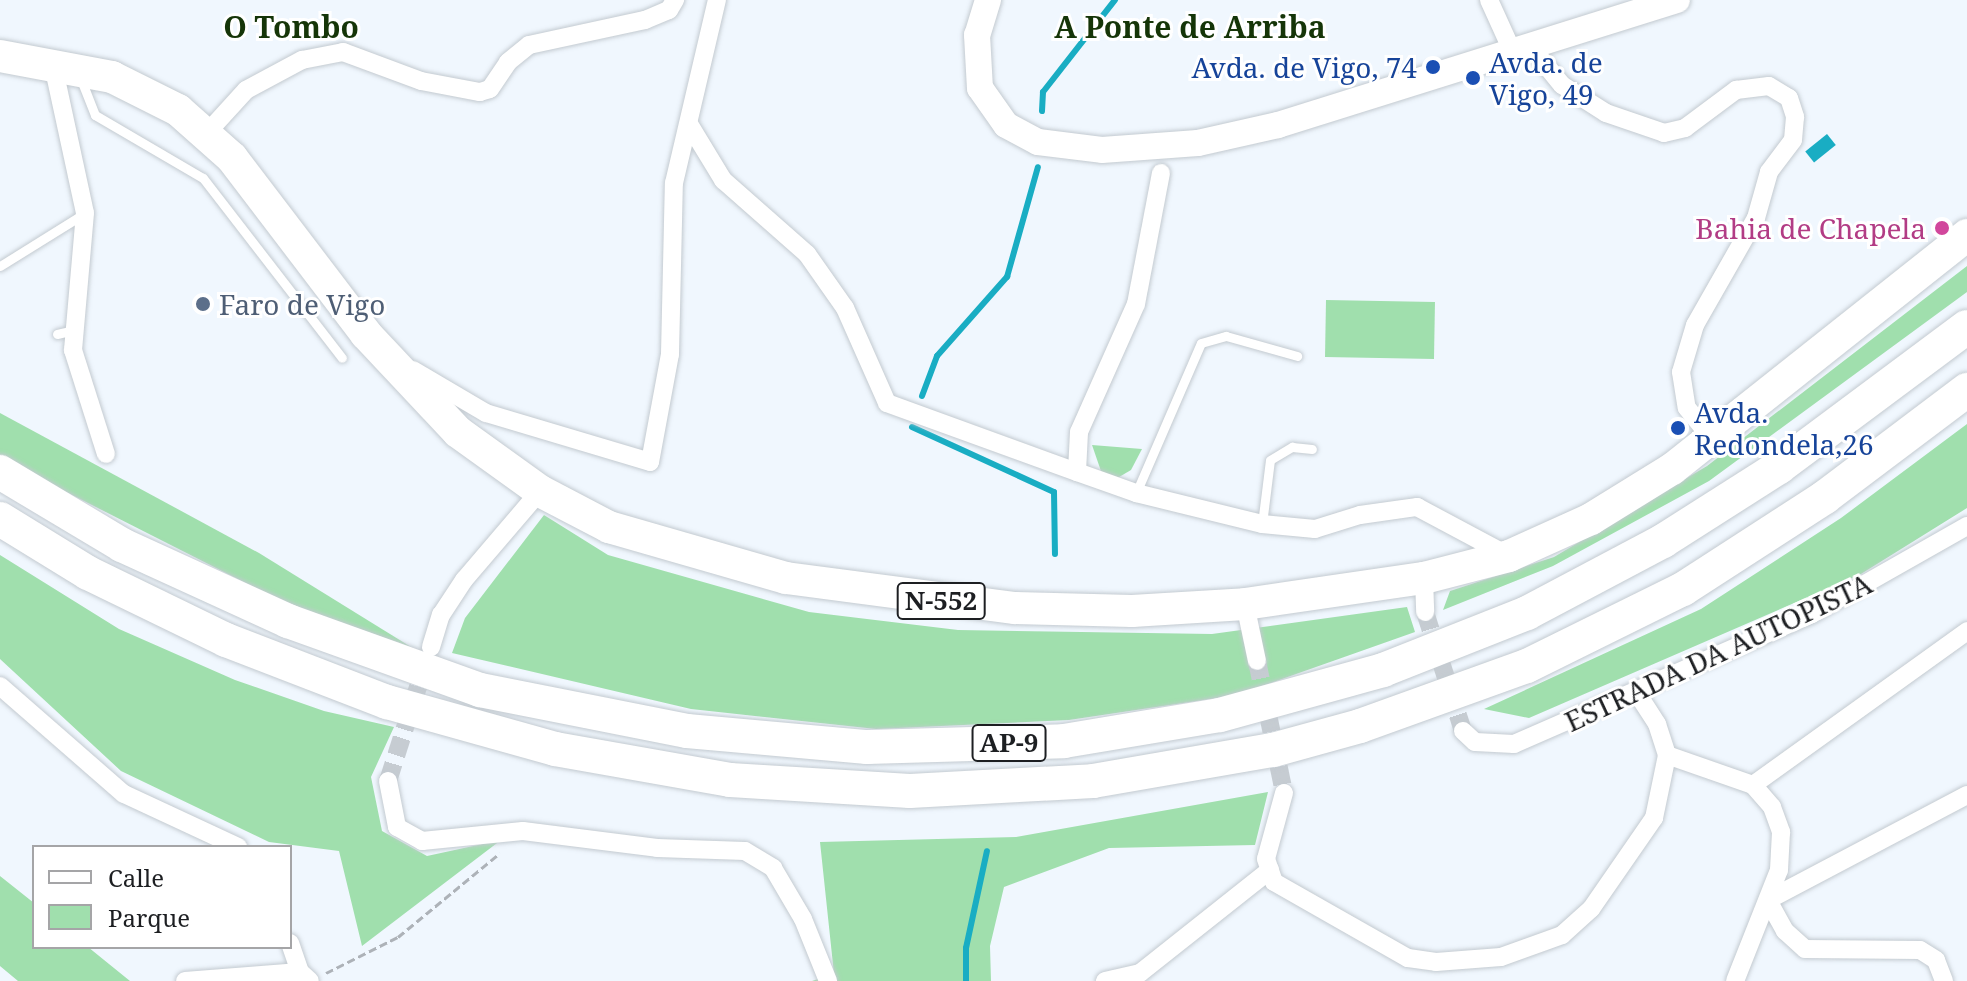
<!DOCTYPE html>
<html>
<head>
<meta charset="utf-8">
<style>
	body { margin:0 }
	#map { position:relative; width:1967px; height:981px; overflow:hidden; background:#f0f7fe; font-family:"Noto Serif",serif }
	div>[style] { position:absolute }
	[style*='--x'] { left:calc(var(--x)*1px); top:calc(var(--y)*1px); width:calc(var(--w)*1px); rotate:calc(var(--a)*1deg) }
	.green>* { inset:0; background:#a0dfad; transform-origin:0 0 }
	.water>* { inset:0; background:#19adc3; transform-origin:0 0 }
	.stream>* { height:6px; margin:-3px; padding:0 3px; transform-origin:3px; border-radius:3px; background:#19adc3 }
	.minor-tunnel>* { height:18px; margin-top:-9px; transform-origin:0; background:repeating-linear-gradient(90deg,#c6ccd2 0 18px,transparent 0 27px) }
	.path>* { height:3px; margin-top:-1.5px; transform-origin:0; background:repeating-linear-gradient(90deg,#adb2b8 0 8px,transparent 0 12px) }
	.roads { filter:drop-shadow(0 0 2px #c3cad0) drop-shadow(0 0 2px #c3cad0) }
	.service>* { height:9px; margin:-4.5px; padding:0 4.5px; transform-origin:4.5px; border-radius:4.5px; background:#fff }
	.minor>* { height:18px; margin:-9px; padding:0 9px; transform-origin:9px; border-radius:9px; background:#fff }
	.secondary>* { height:26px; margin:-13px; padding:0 13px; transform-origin:13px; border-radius:13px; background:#fff }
	.trunk>* { height:32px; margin:-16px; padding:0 16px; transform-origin:16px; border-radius:16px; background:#fff }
	.motorway>* { height:34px; margin:-17px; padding:0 17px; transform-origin:17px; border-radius:17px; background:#fff }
	.dots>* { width:22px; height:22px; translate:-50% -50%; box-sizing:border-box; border:4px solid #fff; border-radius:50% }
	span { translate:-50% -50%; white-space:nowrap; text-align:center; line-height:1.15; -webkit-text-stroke:6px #fff; paint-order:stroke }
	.shield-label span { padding:2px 6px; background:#fff; border:2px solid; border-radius:6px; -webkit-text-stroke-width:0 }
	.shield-label { font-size:26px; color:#1d1f22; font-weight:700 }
	.transit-label { font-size:28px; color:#164399 }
	.left { translate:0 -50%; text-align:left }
	.right { translate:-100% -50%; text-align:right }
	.hotel-label { font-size:28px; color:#b23c85 }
	.service-label { font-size:28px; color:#4e5e75 }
	.street-label { font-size:28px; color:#1d1f22 }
	.neighbourhood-label { font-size:30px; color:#153508; font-weight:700 }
	.legend { position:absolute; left:32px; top:845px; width:260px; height:104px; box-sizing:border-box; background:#fff; border:2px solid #a5a5a7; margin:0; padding:10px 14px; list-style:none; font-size:24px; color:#1d1f22 }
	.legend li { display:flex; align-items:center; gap:16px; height:40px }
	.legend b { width:40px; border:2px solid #a5a5a7 }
</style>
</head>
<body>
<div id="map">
	<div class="green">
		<i style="clip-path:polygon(1967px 266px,1967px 292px,1709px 481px,1553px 566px,1443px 610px,1450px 591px,1554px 557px,1707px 466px)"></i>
		<i style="left:1326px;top:300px;width:109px;height:57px;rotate:1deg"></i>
		<i style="clip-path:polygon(0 413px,259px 553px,411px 647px,287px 604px,17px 467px,0 456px)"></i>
		<i style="clip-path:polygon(1967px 424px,1967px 508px,1861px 574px,1529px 718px,1484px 709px,1701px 609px,1841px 518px)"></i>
		<i style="clip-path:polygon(1092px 445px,1142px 449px,1131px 470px,1114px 480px,1103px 477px)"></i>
		<i style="clip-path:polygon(544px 515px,608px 555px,809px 612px,958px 630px,1212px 634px,1407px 607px,1415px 632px,1237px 695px,1069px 720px,876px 729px,691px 709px,452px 653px,465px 618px)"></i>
		<i style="clip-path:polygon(0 555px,119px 629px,235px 680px,324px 711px,394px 727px,371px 777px,382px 831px,427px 856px,501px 840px,362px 946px,339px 851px,269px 842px,121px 771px,0 659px)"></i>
		<i style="clip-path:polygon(1268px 792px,1255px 845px,1109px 848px,1004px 887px,990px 946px,991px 981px,812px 981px,834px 974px,820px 842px,1016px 837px)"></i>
		<i style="clip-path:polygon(0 876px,34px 903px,34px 947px,88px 947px,130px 981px,18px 981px,0 966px)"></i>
	</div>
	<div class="water">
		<i style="left:1827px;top:134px;width:14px;height:28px;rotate:51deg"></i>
	</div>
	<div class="stream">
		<i style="--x:1042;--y:111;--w:19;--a:-87"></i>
		<i style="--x:1043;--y:92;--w:117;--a:-52"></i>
		<i style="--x:922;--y:396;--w:43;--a:-69.4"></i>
		<i style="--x:937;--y:356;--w:106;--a:-48.5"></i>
		<i style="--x:1007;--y:277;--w:114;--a:-74.3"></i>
		<i style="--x:912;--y:427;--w:156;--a:24.6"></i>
		<i style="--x:1054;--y:492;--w:62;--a:89.1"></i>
		<i style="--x:966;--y:981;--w:33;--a:-90"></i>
		<i style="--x:966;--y:948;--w:99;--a:-77.8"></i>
	</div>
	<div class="minor-tunnel">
		<i style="--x:1425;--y:612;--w:125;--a:72.3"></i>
		<i style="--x:1257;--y:661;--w:135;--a:78.4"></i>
		<i style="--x:388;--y:781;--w:122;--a:-72.3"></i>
	</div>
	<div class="path">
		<i style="--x:326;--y:973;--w:80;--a:-26.6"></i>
		<i style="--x:398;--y:937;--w:132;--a:-39.5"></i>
	</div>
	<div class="roads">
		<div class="service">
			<i style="--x:80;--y:77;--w:41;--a:68.5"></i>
			<i style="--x:95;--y:115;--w:125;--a:30.3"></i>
			<i style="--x:203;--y:178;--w:227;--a:52.3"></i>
			<i style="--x:0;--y:266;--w:100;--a:-31.9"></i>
			<i style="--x:57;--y:334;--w:18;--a:-13"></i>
			<i style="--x:1136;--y:493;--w:163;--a:-66.6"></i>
			<i style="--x:1201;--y:343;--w:26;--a:-16"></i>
			<i style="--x:1226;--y:336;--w:74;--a:15.7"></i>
			<i style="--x:1262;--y:524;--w:64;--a:-82.9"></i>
			<i style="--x:1270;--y:460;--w:26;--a:-31"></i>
			<i style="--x:1292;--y:447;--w:20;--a:6"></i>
		</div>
		<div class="minor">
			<i style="--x:1489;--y:0;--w:58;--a:65.6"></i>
			<i style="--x:1531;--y:47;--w:49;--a:50.8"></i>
			<i style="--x:1562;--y:85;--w:52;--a:32.5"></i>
			<i style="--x:1606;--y:113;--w:61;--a:19"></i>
			<i style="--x:1664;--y:133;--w:22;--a:-13"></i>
			<i style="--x:1685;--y:128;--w:64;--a:-36.7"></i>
			<i style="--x:1736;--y:90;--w:33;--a:-7"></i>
			<i style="--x:1769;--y:86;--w:23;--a:31"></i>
			<i style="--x:1789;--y:98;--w:20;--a:72"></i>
			<i style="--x:1795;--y:117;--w:23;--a:95"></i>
			<i style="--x:1793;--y:140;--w:40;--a:127"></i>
			<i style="--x:1769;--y:172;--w:48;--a:105.8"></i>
			<i style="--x:1756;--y:218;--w:123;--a:119.7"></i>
			<i style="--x:1695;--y:325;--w:49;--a:106.6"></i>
			<i style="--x:1681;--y:372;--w:36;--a:81"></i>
			<i style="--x:1687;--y:408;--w:38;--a:51"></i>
			<i style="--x:53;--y:65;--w:151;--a:77.8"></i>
			<i style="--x:85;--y:213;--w:138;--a:95"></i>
			<i style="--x:73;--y:350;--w:109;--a:72.4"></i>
			<i style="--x:689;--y:124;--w:66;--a:58.7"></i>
			<i style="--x:723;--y:180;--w:112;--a:41.4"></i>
			<i style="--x:807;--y:254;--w:66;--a:54.9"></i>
			<i style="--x:845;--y:308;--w:104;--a:66.1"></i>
			<i style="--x:887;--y:403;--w:202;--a:20"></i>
			<i style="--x:206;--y:134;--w:59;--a:-47.7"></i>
			<i style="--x:246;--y:90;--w:64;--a:-28.2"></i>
			<i style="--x:302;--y:60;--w:42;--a:-11"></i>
			<i style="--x:343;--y:52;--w:83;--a:20.4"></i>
			<i style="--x:421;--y:81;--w:60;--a:10.6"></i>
			<i style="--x:480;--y:92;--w:10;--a:-17"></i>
			<i style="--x:490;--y:89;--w:32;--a:-56"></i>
			<i style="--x:508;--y:62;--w:27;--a:-39"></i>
			<i style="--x:529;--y:45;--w:119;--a:-12.2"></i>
			<i style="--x:645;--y:20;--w:26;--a:-23"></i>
			<i style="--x:669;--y:10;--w:12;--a:-59"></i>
			<i style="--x:1161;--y:173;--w:133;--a:100.8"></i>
			<i style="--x:1136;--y:304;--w:140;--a:114"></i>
			<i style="--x:1079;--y:432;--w:40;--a:92.9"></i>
			<i style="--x:1077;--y:472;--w:63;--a:19.6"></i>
			<i style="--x:1136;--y:493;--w:130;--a:13.8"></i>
			<i style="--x:1262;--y:524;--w:53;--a:5.4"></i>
			<i style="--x:1315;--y:529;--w:47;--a:-17.3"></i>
			<i style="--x:1360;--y:515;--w:58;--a:-8"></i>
			<i style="--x:1417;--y:507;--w:102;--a:28.1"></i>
			<i style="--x:413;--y:370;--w:85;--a:30.5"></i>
			<i style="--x:486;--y:413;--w:171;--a:16.6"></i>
			<i style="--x:650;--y:462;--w:110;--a:-79.5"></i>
			<i style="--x:670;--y:354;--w:171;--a:-88.7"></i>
			<i style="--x:674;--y:183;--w:188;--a:-76.8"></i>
			<i style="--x:1424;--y:578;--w:34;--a:88"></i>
			<i style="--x:1245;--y:604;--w:58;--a:78.1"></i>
			<i style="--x:431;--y:647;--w:34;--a:-73"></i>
			<i style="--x:441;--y:615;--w:42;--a:-56.7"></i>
			<i style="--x:464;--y:580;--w:117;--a:-49.5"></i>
			<i style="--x:0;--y:686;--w:164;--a:41.1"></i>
			<i style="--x:124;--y:794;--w:126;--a:24.9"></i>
			<i style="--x:1637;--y:693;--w:37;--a:57"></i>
			<i style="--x:1657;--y:724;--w:33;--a:72"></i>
			<i style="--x:1667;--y:755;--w:91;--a:19.2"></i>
			<i style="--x:1753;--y:785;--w:29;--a:49"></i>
			<i style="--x:1772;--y:807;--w:27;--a:70"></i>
			<i style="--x:1781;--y:832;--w:38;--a:93"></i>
			<i style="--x:1779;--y:870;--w:119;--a:111.6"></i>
			<i style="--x:1463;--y:731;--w:16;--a:43"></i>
			<i style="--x:1475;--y:742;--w:39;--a:3"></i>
			<i style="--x:1514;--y:744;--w:325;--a:-23.6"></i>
			<i style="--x:1812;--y:614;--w:178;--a:-29.6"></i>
			<i style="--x:388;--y:781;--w:47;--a:78.9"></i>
			<i style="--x:397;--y:827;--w:29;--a:29"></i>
			<i style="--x:422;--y:841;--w:101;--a:-5.7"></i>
			<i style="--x:523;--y:831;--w:135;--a:7.2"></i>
			<i style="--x:657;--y:848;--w:88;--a:2"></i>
			<i style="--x:745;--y:851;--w:33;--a:31"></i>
			<i style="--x:773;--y:868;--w:59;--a:59.5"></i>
			<i style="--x:803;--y:919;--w:67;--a:68"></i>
			<i style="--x:1753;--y:785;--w:264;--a:-35.7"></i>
			<i style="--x:1284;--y:793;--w:68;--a:105.3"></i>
			<i style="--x:1266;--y:859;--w:24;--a:71"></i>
			<i style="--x:1274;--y:882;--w:154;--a:29.6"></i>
			<i style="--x:1408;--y:958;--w:28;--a:8"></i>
			<i style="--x:1436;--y:962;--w:65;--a:-4.4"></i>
			<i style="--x:1501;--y:957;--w:65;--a:-19.8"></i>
			<i style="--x:1562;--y:935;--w:39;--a:-42"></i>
			<i style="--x:1591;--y:909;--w:111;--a:-55.3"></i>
			<i style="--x:1654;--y:818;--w:64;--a:-78.3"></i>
			<i style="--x:290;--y:943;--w:31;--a:71"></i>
			<i style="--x:300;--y:972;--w:13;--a:42"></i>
			<i style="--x:185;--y:981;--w:115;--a:-4.5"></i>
			<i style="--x:300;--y:972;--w:9;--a:108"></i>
			<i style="--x:1105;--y:981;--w:36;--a:-13"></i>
			<i style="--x:1140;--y:973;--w:166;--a:-38.4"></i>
			<i style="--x:1944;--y:981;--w:22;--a:-111"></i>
			<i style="--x:1936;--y:960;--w:19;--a:-148"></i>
			<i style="--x:1920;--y:950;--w:115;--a:-179.5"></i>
			<i style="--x:1805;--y:949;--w:27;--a:-138"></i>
			<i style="--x:1785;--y:931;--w:35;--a:-119"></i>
			<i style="--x:1768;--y:900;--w:225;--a:-27.8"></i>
		</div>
		<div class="secondary">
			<i style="--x:988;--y:0;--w:37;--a:107"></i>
			<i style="--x:977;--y:35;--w:53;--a:86.8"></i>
			<i style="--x:980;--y:88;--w:45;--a:54.9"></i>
			<i style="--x:1006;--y:125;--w:36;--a:28"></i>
			<i style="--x:1038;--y:142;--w:64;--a:7.1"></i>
			<i style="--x:1102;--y:150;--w:96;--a:-4.2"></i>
			<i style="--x:1198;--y:143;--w:82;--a:-12.7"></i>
			<i style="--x:1278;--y:125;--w:418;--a:-17.4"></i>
		</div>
		<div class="trunk">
			<i style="--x:0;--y:56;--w:114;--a:10.6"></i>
			<i style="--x:112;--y:77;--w:74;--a:26.6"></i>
			<i style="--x:178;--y:110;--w:72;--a:41.6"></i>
			<i style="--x:232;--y:158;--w:221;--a:52.7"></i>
			<i style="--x:366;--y:334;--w:134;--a:46.8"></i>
			<i style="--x:458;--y:432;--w:101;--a:35.7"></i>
			<i style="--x:540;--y:491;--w:78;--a:27.6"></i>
			<i style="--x:609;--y:527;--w:184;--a:16.1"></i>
			<i style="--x:786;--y:578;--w:231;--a:7.5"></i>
			<i style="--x:1015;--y:608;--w:117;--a:1.5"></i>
			<i style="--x:1132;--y:611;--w:113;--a:-3.5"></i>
			<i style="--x:1245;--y:604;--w:181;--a:-8.3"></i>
			<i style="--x:1424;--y:578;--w:88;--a:-14.5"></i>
			<i style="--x:1509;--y:556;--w:90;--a:-24.3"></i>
			<i style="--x:1591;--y:519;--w:95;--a:-31.7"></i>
			<i style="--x:1672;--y:469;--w:377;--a:-38.4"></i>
		</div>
		<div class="motorway">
			<i style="--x:0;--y:472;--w:142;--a:30.9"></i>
			<i style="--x:122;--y:545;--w:183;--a:24.6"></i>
			<i style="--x:288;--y:621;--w:204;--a:19.8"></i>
			<i style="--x:480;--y:690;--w:211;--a:11.2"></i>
			<i style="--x:687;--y:731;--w:181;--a:5.1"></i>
			<i style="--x:867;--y:747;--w:197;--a:-1.7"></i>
			<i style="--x:1064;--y:741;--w:158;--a:-9.5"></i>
			<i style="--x:1220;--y:715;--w:169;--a:-15.4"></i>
			<i style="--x:1383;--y:670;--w:155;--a:-21.6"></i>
			<i style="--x:1527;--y:613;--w:154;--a:-27.9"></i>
			<i style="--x:1663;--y:541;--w:138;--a:-32.5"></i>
			<i style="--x:1779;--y:467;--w:234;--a:-36.7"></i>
			<i style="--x:0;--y:519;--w:103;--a:31.5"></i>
			<i style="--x:88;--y:573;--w:153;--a:25.9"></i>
			<i style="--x:226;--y:640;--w:173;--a:21.1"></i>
			<i style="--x:387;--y:702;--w:174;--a:15.6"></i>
			<i style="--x:555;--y:749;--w:178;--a:10"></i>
			<i style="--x:730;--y:780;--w:180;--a:3.5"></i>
			<i style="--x:910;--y:791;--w:183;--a:-3.1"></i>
			<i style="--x:1093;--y:781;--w:183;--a:-9.8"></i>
			<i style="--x:1273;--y:750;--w:90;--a:-15.4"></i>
			<i style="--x:1360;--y:726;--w:177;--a:-19.8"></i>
			<i style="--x:1527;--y:666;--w:174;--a:-26.3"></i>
			<i style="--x:1683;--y:589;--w:169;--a:-32.9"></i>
			<i style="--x:1825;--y:497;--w:178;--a:-37"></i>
		</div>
	</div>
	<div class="dots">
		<i style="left:1433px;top:67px;background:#1a4fb4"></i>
		<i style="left:1473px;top:78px;background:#1a4fb4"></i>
		<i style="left:1942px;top:228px;background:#d1479c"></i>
		<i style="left:203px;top:304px;background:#5c6f8a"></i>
		<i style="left:1678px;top:428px;background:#1a4fb4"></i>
	</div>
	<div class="shield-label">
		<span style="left:941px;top:601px">N-552</span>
		<span style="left:1009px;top:743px">AP-9</span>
	</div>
	<div class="transit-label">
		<span class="left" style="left:1489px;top:78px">Avda. de<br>Vigo, 49</span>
		<span class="right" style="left:1417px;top:67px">Avda. de Vigo, 74</span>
		<span class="left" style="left:1694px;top:428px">Avda.<br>Redondela,26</span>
	</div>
	<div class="hotel-label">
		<span class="right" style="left:1926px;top:228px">Bahia de Chapela</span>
	</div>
	<div class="service-label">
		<span class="left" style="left:219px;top:304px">Faro de Vigo</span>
	</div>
	<div class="street-label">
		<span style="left:1718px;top:652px;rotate:-25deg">ESTRADA DA AUTOPISTA</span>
	</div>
	<div class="neighbourhood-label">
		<span style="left:291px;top:27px">O Tombo</span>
		<span style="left:1190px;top:27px">A Ponte de Arriba</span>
	</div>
	<ul class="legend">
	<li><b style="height:10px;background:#fff"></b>Calle</li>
	<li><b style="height:22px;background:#a0dfad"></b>Parque</li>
	</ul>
</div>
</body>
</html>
